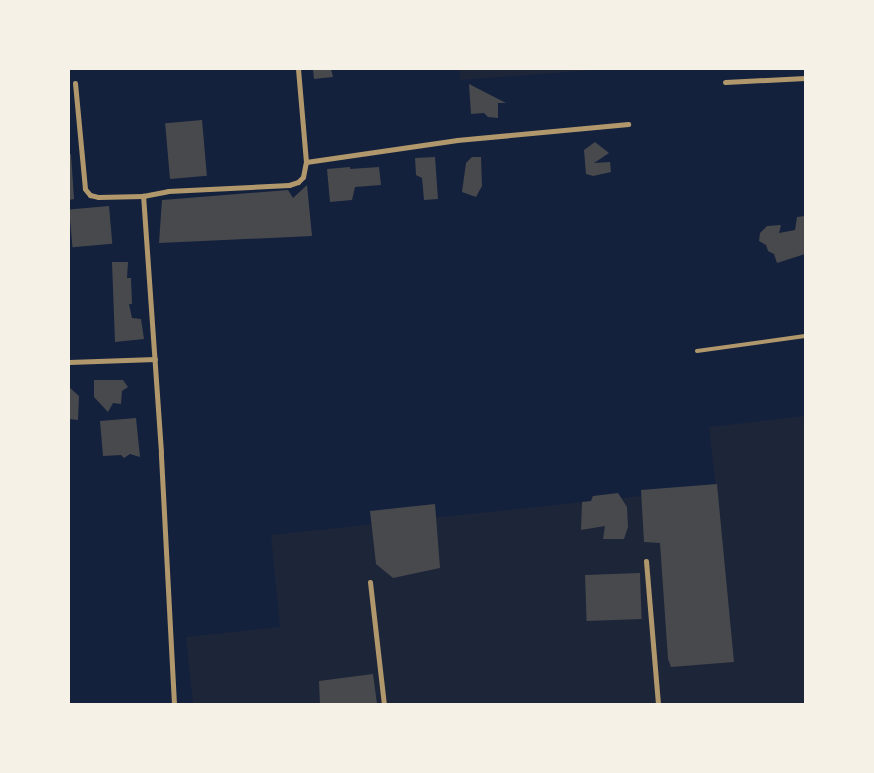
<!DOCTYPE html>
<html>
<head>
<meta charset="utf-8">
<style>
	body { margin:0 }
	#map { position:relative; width:874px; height:773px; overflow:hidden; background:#14213d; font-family:Raleway,sans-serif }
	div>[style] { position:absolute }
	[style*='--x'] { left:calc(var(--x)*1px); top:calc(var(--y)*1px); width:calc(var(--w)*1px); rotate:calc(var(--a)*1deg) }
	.green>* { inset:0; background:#1d2539 }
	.building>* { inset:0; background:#48494c; transform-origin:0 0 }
	.service>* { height:4px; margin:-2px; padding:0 2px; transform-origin:2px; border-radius:2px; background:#b1986c }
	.minor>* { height:5px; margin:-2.5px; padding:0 2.5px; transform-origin:2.5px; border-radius:2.5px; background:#b1986c }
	span { translate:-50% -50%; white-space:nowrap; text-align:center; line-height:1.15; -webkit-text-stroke:4.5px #f6f1e7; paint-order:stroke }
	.frame { position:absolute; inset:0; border:70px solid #f6f1e7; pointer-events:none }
</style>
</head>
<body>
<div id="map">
	<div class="green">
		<i style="clip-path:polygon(460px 69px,609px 69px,460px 80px)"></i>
		<i style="clip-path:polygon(805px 416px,805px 704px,193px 704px,186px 637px,280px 627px,271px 535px,716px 488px,709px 427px)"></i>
	</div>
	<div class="building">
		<i style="clip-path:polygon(313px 69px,331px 69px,333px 77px,314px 79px)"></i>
		<i style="clip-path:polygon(469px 84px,506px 103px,498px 103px,498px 118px,488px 117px,484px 113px,471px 114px)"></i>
		<i style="left:202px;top:120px;width:56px;height:37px;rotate:85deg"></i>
		<i style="clip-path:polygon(595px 142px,609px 153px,594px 163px,610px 162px,611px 172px,593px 176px,586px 174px,584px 150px)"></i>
		<i style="clip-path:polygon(69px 154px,71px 154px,74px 199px,69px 200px)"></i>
		<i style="clip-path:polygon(435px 157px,438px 199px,424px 200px,422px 178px,416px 175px,415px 158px)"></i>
		<i style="clip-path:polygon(472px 157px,481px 157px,482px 186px,476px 197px,462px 192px,466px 163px)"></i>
		<i style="clip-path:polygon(350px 167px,350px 169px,379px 167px,381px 185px,355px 187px,352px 200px,330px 202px,327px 169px)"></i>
		<i style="clip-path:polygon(307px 185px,312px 236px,159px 243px,162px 200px,288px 190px,293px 198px)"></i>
		<i style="left:109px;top:206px;width:38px;height:40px;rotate:85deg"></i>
		<i style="clip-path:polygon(805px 216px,805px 254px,777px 263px,774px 254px,768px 251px,766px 245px,759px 241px,760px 233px,767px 226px,781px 225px,779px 233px,795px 230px,797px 217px)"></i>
		<i style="clip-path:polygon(112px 262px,128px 262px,127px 278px,131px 278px,132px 304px,129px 304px,132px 318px,141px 319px,144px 339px,115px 342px)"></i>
		<i style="clip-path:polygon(94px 380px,123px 380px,128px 387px,122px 391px,121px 404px,113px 403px,108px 412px,94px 397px)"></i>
		<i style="clip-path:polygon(69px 387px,79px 396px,78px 420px,69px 419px)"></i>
		<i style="clip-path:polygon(136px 418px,140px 457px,130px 454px,124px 458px,121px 455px,103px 456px,100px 421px)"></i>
		<i style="clip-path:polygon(717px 484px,734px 662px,671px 667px,668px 659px,660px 543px,644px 542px,641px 490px)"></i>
		<i style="clip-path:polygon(618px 493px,627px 507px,628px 527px,624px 539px,603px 539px,605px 526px,581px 530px,582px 502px,591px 501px,593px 496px)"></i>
		<i style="clip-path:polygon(435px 504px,440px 568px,393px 578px,376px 564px,370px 511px)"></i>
		<i style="left:640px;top:573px;width:46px;height:55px;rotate:88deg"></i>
		<i style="clip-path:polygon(373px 674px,377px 704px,320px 704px,319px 681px)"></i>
	</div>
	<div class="service">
		<i style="--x:697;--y:351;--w:109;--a:-7.9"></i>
	</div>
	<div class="minor">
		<i style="--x:725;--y:82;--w:80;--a:-2.9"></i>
		<i style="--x:75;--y:83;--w:106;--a:84.6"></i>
		<i style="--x:85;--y:189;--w:8;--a:50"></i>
		<i style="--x:90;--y:195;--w:8;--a:14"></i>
		<i style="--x:98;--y:197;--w:45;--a:-1.3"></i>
		<i style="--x:306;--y:162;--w:153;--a:-8.3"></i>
		<i style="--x:457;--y:140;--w:172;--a:-5.3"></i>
		<i style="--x:69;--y:362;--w:86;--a:-2"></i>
		<i style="--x:646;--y:561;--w:144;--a:85.2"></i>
		<i style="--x:370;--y:582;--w:123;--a:83.5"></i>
		<i style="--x:174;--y:704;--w:252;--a:-93"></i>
		<i style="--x:161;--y:452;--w:257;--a:-94"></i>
		<i style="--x:143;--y:196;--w:25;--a:-11"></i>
		<i style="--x:168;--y:191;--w:121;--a:-2.8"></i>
		<i style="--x:289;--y:185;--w:9;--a:-18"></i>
		<i style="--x:298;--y:182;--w:7;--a:-45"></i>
		<i style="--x:303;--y:177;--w:15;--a:-79"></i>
		<i style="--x:306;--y:162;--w:93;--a:-94.9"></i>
	</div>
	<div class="frame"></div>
</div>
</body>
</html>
